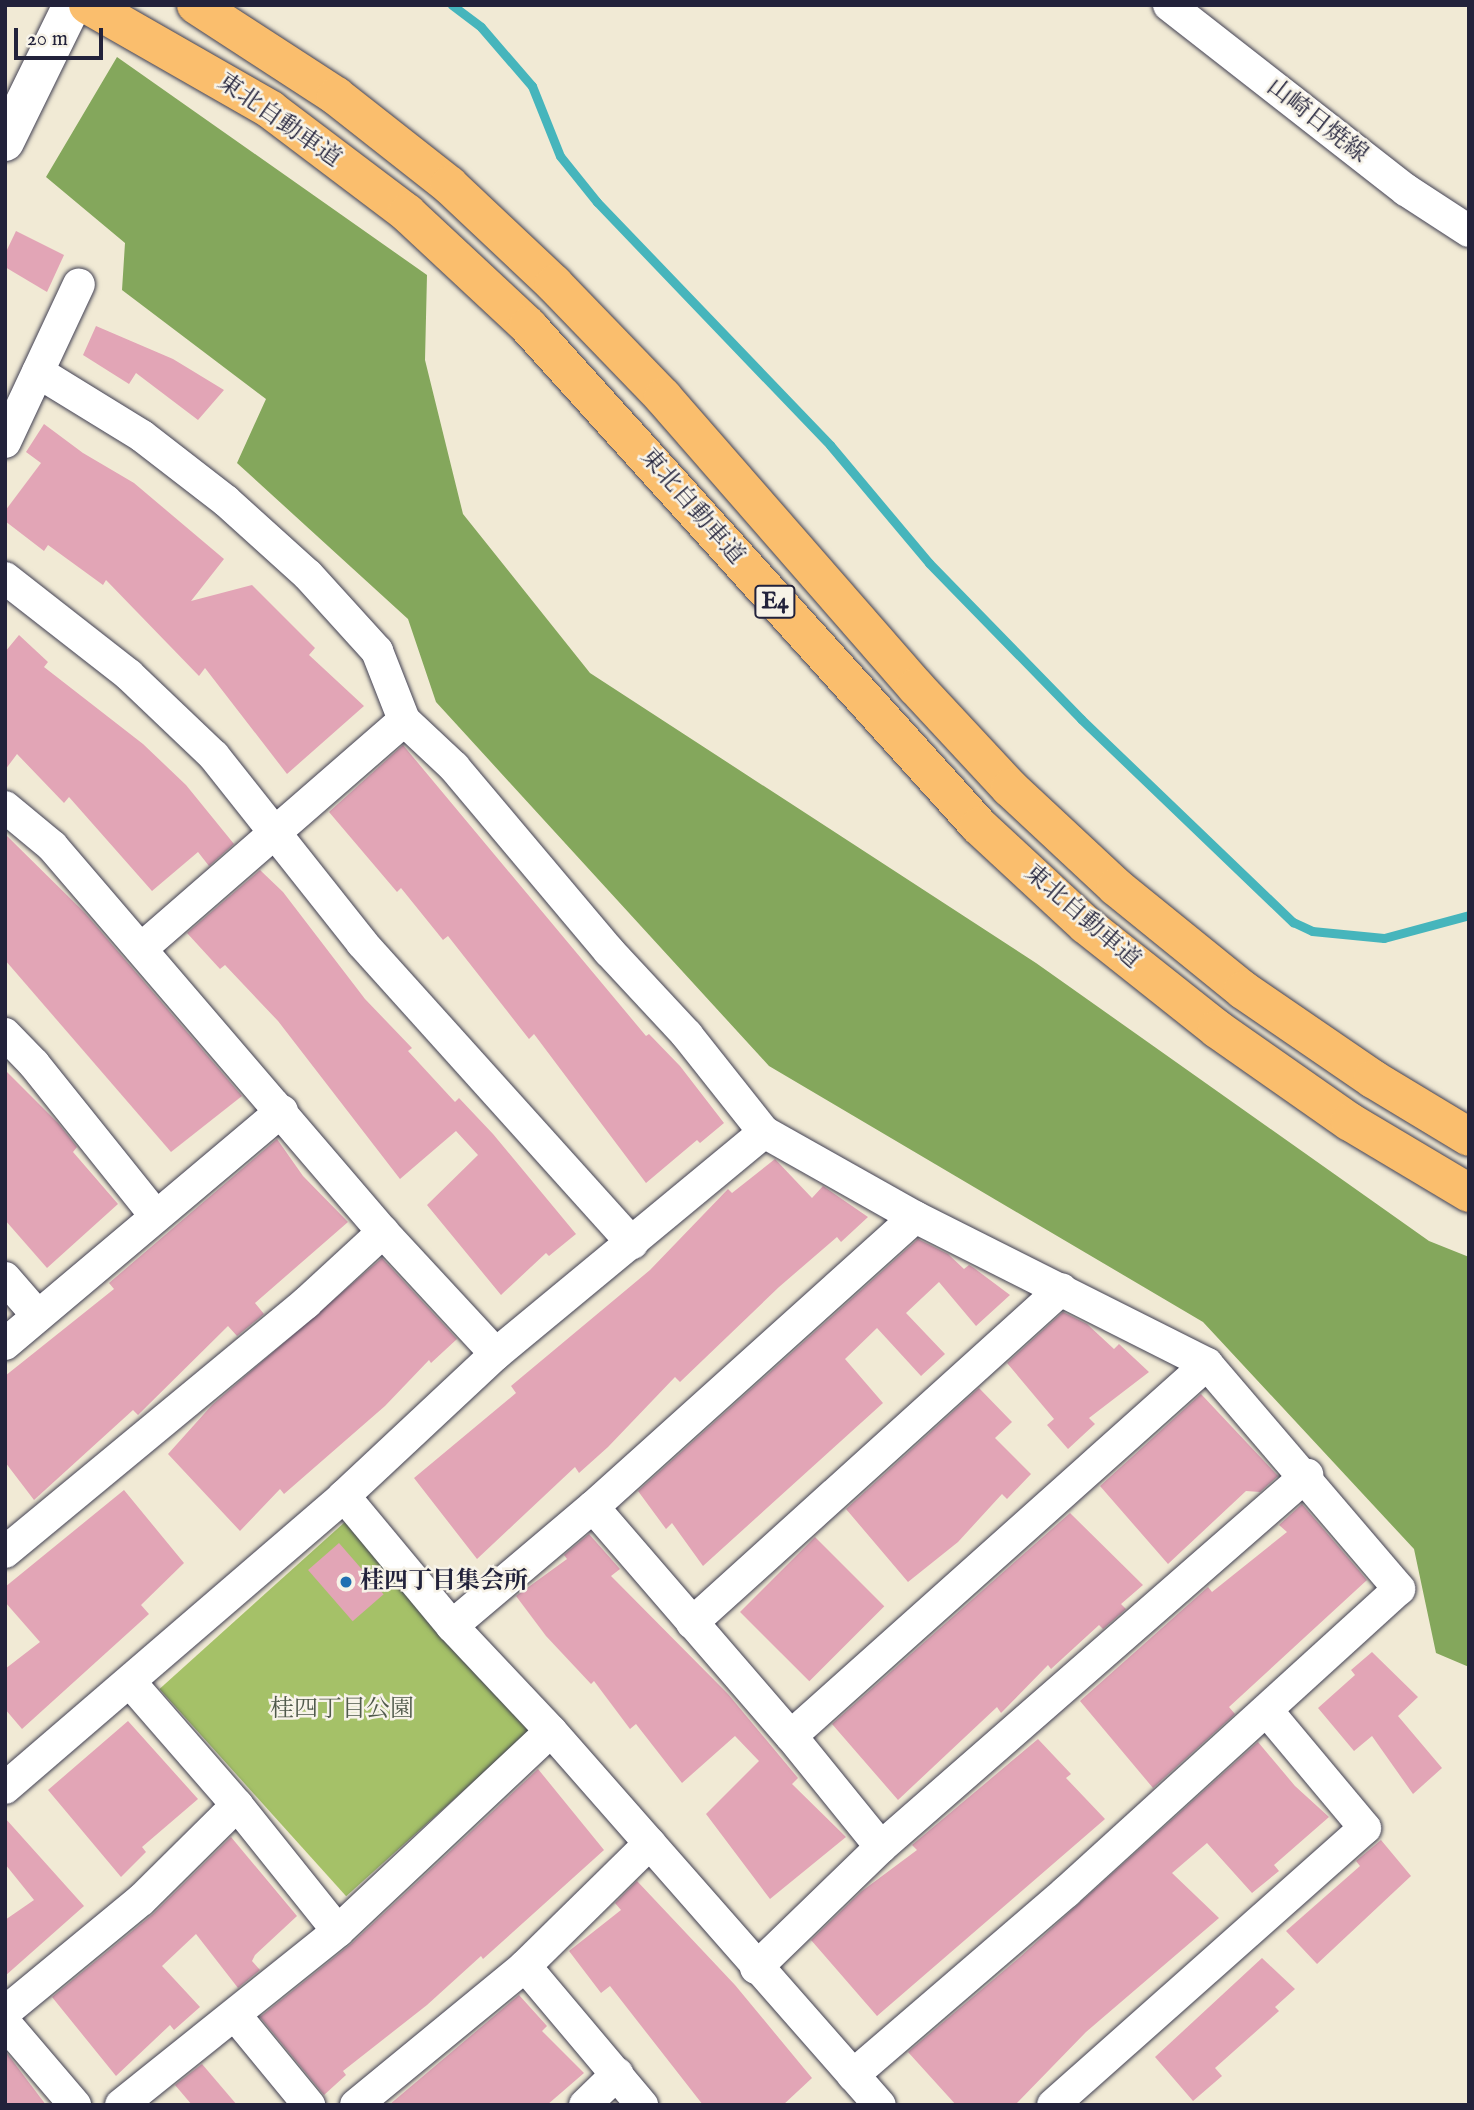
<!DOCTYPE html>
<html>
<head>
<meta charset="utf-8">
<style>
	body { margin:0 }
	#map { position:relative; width:1474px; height:2110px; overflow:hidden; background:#f1ead5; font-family:"IM FELL English","Noto Serif JP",serif }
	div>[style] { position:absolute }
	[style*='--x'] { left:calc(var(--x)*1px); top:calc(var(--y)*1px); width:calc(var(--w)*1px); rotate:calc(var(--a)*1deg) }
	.green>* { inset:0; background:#a5c168; transform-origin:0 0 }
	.forest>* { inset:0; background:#84a75c }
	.stream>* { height:9px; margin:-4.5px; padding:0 4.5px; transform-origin:4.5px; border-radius:4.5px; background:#46b5bc }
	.building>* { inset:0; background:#e2a5b6; transform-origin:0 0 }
	.roads { filter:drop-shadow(0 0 2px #414052) drop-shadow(0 0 2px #414052) }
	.minor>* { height:32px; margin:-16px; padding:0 16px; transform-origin:16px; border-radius:16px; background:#fff }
	.tertiary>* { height:38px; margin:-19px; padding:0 19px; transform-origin:19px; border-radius:19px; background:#fff }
	.motorway>* { height:38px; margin:-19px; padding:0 19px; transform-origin:19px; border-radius:19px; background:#fabe6d }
	.dots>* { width:19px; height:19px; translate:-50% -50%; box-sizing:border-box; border:4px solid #f7f3e8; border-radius:50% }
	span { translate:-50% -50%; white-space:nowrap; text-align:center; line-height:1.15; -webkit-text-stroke:5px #f7f3e8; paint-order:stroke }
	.shield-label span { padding:2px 5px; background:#f7f3e8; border:2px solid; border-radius:5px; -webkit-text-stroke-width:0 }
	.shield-label { font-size:23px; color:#22223b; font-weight:700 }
	.street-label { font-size:24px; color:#22223b }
	.poi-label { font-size:24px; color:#22223b; font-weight:700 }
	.left { translate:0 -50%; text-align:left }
	.park-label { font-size:24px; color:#505a4b }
	.frame { position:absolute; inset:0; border:7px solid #22223b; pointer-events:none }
	.scale { position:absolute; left:14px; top:28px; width:89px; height:32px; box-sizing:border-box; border:4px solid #22223b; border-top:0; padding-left:9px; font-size:21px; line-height:24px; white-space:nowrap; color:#22223b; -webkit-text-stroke:5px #f7f3e8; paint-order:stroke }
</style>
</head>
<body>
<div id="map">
	<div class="green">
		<i style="left:346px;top:1521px;width:279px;height:251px;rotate:48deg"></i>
	</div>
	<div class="forest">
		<i style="clip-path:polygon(117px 57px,427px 275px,425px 360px,463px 514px,590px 673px,1036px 963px,1429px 1241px,1469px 1257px,1469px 1667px,1436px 1653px,1414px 1549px,1203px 1322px,769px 1066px,436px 702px,408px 619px,237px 463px,266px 399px,122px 290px,125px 243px,46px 177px)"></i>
	</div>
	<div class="stream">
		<i style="--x:452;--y:5;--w:36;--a:37"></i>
		<i style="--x:481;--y:27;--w:78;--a:49.2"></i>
		<i style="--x:532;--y:86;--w:75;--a:68.2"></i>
		<i style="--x:560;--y:156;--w:59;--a:51.2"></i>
		<i style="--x:597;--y:202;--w:337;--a:46.2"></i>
		<i style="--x:830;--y:445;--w:154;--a:50"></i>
		<i style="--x:929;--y:563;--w:218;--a:45.7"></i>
		<i style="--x:1081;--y:719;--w:294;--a:43.8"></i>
		<i style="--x:1293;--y:922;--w:21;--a:25"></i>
		<i style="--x:1312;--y:931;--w:72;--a:5.6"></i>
		<i style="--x:1384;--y:938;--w:88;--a:-15.1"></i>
	</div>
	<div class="building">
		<i style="clip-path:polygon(16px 231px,64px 255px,47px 292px,5px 267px,5px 254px)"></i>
		<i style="clip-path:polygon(96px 326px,173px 359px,224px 390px,198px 420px,136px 373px,129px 384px,83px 355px)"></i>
		<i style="clip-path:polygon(44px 424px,83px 453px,134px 483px,224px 559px,191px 601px,252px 585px,315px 648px,309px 655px,364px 706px,287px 774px,205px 668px,199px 676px,106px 580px,103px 585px,48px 545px,44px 551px,5px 521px,5px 511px,41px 463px,26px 452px)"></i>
		<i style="clip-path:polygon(19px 635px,48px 662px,44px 667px,143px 744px,186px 785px,234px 844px,209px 866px,198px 852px,152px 891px,69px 797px,64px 803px,17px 754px,5px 770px,5px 652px)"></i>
		<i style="clip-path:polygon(403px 745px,646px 1036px,649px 1034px,680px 1066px,724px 1123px,700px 1143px,697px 1140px,646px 1183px,534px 1034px,529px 1039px,448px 936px,443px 940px,401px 888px,397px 892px,329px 812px)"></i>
		<i style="clip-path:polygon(5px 834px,85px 913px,242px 1096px,171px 1152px,5px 960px)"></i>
		<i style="clip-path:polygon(260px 870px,283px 892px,365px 999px,412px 1048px,408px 1051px,455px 1102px,459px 1098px,493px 1134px,576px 1234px,549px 1256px,546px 1253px,501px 1295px,427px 1205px,478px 1155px,456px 1131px,400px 1179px,278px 1021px,225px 965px,220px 969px,187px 933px)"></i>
		<i style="clip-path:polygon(5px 1070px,58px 1123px,77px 1147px,73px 1152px,118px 1204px,47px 1268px,5px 1220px)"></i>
		<i style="clip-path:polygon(277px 1139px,303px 1176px,348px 1222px,255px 1303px,264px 1314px,237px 1336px,228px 1326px,138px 1415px,133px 1410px,34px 1500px,5px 1462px,5px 1376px,114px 1289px,109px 1283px)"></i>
		<i style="clip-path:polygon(775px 1159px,812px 1198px,823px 1186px,868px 1217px,841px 1242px,837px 1237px,779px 1287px,680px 1382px,675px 1377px,608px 1447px,579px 1473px,575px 1467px,477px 1559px,414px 1478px,516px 1393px,511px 1386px,650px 1270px,728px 1189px,732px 1193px)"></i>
		<i style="clip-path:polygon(918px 1239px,948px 1254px,964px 1269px,969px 1265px,974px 1268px,1010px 1295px,976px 1326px,939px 1282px,906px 1313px,945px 1354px,921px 1376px,877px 1328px,845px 1359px,883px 1403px,703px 1566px,672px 1523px,666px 1529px,638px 1491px)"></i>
		<i style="clip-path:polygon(382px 1258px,457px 1339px,431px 1363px,429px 1360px,385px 1406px,284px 1494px,280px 1489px,240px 1531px,168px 1454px,212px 1405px)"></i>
		<i style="clip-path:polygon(1063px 1312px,1087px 1324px,1114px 1349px,1119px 1344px,1149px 1372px,1089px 1418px,1095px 1424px,1068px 1449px,1047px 1425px,1054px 1419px,1007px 1363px)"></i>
		<i style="clip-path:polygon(979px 1388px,1012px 1422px,995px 1438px,1031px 1474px,1007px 1499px,1002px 1494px,958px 1542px,908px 1582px,846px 1509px)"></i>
		<i style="clip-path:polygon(1201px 1394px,1278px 1476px,1260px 1492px,1246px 1491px,1168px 1564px,1100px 1486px)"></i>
		<i style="clip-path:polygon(124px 1490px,184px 1563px,141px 1605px,149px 1614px,22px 1729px,5px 1709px,5px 1669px,40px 1642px,5px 1602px,5px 1587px)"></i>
		<i style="clip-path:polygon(1302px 1504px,1367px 1580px,1229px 1707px,1235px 1714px,1153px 1788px,1080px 1701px,1208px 1587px,1212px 1592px,1287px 1532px,1279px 1525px)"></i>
		<i style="clip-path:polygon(1070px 1513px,1143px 1585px,1121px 1604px,1126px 1609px,1103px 1629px,1099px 1625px,1051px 1669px,1048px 1665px,1001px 1713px,997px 1707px,898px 1800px,832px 1724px)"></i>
		<i style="clip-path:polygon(589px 1534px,620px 1569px,611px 1576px,728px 1694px,798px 1778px,792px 1784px,846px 1837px,770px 1899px,706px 1814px,759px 1761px,735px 1736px,682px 1783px,636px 1724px,630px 1729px,594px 1681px,591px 1684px,546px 1636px,516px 1596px,567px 1559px,564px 1555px)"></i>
		<i style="left:815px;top:1537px;width:98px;height:106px;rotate:45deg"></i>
		<i style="left:339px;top:1543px;width:68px;height:41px;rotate:49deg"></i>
		<i style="clip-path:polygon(1372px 1652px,1418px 1697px,1398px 1716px,1442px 1768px,1413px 1794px,1372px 1736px,1354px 1751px,1318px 1708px,1355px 1675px,1351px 1670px)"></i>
		<i style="clip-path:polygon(128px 1721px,198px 1799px,142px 1847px,146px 1852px,121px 1877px,48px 1790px)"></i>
		<i style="clip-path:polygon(1038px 1739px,1071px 1774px,1066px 1778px,1105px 1819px,877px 2016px,811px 1940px,862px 1891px,917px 1850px,912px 1845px)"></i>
		<i style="clip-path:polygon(1258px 1742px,1295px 1786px,1329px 1817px,1274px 1865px,1279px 1871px,1252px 1893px,1207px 1843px,1172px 1873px,1219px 1918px,1086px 2032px,1015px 2105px,956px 2105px,908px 2052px,1020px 1957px)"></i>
		<i style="clip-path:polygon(538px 1769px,604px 1850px,483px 1959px,481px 1956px,427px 2005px,343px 2071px,346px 2075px,324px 2095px,260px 2017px,351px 1944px)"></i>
		<i style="clip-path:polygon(5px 1818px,84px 1906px,5px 1976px,5px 1920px,34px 1900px,5px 1864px)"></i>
		<i style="clip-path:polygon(231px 1837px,297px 1916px,255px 1955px,252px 1961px,260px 1970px,238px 1988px,196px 1934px,162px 1966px,200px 2007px,174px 2030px,170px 2025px,116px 2076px,52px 1997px,153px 1914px)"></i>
		<i style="clip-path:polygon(1381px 1840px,1411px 1876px,1317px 1964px,1286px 1931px,1360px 1866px,1356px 1861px)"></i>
		<i style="clip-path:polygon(637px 1881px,735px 1985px,812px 2078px,783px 2105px,703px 2105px,610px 1986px,601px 1993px,569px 1951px,621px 1910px,615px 1903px)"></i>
		<i style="clip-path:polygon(1262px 1958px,1295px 1989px,1275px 2007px,1279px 2011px,1215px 2068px,1222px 2076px,1193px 2101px,1155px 2057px)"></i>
		<i style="clip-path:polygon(519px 1995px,547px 2026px,542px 2031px,584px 2073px,547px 2105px,389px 2105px)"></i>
		<i style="clip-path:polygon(6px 2052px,46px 2105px,5px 2105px)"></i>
		<i style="clip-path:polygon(202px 2064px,237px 2105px,192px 2105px,175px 2085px)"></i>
	</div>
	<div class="roads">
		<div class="minor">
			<i style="--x:1169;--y:5;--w:301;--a:38"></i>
			<i style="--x:1406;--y:190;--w:75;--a:33.1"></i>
			<i style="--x:38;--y:372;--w:122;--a:31.6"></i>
			<i style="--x:142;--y:436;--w:106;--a:37.7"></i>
			<i style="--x:226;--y:501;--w:110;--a:42.1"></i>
			<i style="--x:308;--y:575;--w:103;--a:47.8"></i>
			<i style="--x:377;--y:651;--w:74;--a:68.6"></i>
			<i style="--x:404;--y:720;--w:69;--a:43.2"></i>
			<i style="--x:454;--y:767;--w:241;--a:49.9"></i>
			<i style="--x:609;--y:951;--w:115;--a:47.1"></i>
			<i style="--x:687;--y:1035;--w:124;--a:51.6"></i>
			<i style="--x:764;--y:1132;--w:173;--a:29.4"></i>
			<i style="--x:915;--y:1217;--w:327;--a:26.7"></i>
			<i style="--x:1207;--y:1364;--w:296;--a:49.5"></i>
			<i style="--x:1399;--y:1589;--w:450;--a:137.7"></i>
			<i style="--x:1066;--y:1892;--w:281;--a:139.3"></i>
			<i style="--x:5;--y:442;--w:174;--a:-64.9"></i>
			<i style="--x:5;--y:578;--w:157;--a:38"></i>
			<i style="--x:129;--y:675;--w:117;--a:43.6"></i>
			<i style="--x:214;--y:756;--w:238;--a:51.6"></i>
			<i style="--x:362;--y:943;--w:404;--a:48"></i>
			<i style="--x:5;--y:807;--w:61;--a:39.7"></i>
			<i style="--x:52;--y:846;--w:508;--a:49.39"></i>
			<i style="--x:383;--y:1232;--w:166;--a:47.2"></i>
			<i style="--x:142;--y:948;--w:347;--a:-41"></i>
			<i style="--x:5;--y:1034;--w:42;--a:46"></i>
			<i style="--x:34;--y:1064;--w:193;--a:51.3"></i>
			<i style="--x:5;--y:1278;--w:50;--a:49"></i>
			<i style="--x:5;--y:1344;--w:362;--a:-40.1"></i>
			<i style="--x:344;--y:1496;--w:169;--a:50.3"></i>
			<i style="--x:452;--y:1626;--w:144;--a:46.7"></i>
			<i style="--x:551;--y:1731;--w:498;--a:48.7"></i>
			<i style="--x:593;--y:1507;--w:303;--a:49.2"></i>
			<i style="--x:791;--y:1736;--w:143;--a:51"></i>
			<i style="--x:5;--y:1552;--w:391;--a:-39.6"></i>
			<i style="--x:306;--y:1303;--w:105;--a:-42.7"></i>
			<i style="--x:692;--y:1623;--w:498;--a:-42.1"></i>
			<i style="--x:452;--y:1626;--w:185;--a:-40.2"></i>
			<i style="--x:593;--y:1507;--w:433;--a:-42"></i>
			<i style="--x:130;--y:1682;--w:163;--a:49"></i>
			<i style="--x:237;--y:1805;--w:161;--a:51.3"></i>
			<i style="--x:791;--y:1736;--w:558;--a:-41.8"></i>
			<i style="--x:5;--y:1788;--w:447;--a:-40.7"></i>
			<i style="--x:344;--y:1496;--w:208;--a:-43.1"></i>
			<i style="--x:496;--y:1354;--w:348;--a:-39.6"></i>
			<i style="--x:525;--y:1966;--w:182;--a:49.9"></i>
			<i style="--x:756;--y:1968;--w:174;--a:-44.1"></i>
			<i style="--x:881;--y:1847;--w:566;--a:-41.13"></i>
			<i style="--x:5;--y:2012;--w:176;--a:-39.5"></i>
			<i style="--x:141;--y:1900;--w:135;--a:-44.7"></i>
			<i style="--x:235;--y:2015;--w:117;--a:50.6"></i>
			<i style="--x:5;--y:2023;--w:108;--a:49.5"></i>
			<i style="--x:121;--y:2105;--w:278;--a:-38.7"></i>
			<i style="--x:338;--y:1931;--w:292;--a:-43.2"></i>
			<i style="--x:356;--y:2105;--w:219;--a:-39.4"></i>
			<i style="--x:525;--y:1966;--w:175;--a:-44.5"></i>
			<i style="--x:585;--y:2105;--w:45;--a:-44.1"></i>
			<i style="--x:1053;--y:2105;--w:417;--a:-41.6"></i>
			<i style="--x:1365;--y:1828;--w:151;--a:-129.9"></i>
		</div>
		<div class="tertiary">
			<i style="--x:5;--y:142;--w:153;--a:-63.9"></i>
		</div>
		<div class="motorway">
			<i style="--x:88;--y:5;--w:211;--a:29.8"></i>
			<i style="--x:271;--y:110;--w:171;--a:37.1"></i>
			<i style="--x:407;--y:213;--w:166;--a:43"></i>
			<i style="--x:528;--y:326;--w:673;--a:47.95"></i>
			<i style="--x:979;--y:826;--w:146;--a:42.8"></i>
			<i style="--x:1086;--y:925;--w:167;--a:38.4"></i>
			<i style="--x:1217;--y:1029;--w:162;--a:35"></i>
			<i style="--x:1350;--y:1122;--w:139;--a:30.8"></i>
			<i style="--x:196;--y:5;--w:167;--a:33"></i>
			<i style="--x:336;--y:96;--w:144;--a:38.2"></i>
			<i style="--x:449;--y:185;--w:144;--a:43.3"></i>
			<i style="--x:554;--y:284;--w:157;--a:46"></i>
			<i style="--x:663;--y:397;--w:385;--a:48.9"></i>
			<i style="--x:916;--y:687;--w:138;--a:47.1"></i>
			<i style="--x:1010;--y:788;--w:145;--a:43"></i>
			<i style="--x:1116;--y:887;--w:164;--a:39"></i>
			<i style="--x:1243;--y:990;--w:158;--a:34.4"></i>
			<i style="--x:1373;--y:1079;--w:112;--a:31.1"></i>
		</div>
	</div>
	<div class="dots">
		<i style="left:346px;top:1582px;background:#1f6fb2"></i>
	</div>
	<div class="shield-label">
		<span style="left:775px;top:602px">E4</span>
	</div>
	<div class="street-label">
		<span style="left:279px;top:121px;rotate:35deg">東北自動車道</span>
		<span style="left:1317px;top:121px;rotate:38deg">山崎日焼線</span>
		<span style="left:692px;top:507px;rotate:49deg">東北自動車道</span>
		<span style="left:1082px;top:917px;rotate:41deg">東北自動車道</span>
	</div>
	<div class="poi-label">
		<span class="left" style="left:360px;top:1582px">桂四丁目集会所</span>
	</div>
	<div class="park-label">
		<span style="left:342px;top:1710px">桂四丁目公園</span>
	</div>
	<div class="frame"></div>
	<div class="scale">20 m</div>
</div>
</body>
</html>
